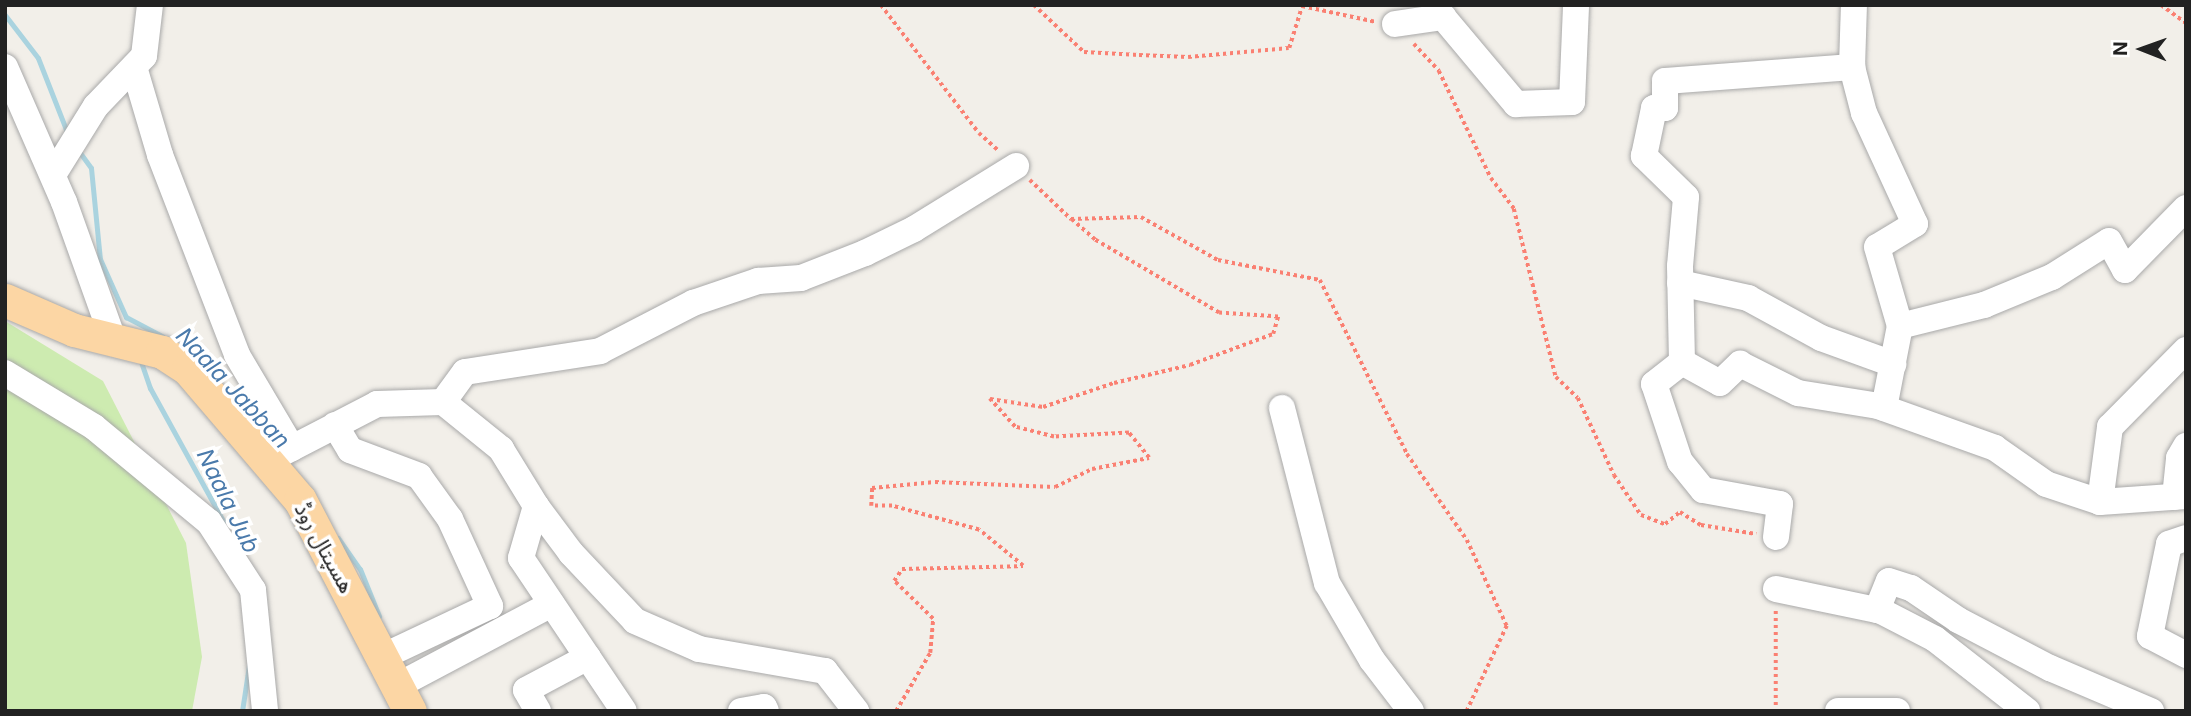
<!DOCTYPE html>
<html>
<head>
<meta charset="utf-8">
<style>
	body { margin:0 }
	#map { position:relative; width:2191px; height:716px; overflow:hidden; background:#f2efe9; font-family:Inter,"Noto Sans Arabic",sans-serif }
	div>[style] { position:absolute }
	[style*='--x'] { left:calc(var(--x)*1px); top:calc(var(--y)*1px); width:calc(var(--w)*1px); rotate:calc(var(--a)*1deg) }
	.grass>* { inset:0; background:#cdebb0 }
	.stream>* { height:5px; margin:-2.5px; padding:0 2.5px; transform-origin:2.5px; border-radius:2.5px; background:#aad3df }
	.path>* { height:3.5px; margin-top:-1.75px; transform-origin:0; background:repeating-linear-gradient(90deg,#fa8072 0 3.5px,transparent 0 7px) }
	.roads { filter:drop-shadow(0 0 2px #a9a9a9) drop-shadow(0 0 2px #a9a9a9) }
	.minor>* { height:26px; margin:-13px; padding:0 13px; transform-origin:13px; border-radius:13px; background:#fff }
	.major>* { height:33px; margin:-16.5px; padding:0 16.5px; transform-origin:16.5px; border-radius:16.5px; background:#fcd6a4 }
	span { translate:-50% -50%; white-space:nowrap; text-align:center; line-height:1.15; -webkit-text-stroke:7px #fff; paint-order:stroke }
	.street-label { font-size:21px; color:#222 }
	.water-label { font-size:23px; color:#4a7aab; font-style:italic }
	.frame { position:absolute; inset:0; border:7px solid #222; pointer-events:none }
	.north { position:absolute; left:2107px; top:14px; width:70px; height:70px; -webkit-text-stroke:5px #fff; paint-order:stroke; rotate:271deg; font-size:19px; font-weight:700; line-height:28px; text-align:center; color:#222 }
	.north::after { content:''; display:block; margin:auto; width:24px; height:32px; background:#222; clip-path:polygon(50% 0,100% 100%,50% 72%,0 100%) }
</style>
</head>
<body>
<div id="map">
	<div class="grass">
		<i style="clip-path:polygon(5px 321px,103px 381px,186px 543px,202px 657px,192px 711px,5px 711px)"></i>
	</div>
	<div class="stream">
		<i style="--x:5;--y:15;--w:54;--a:52.5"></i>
		<i style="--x:38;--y:58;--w:85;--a:68.6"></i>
		<i style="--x:78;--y:150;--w:22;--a:54"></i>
		<i style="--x:91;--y:168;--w:91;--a:84.4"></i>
		<i style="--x:100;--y:259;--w:64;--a:65.9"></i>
		<i style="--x:126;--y:317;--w:41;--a:27.8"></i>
		<i style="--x:140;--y:359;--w:31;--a:71"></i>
		<i style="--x:150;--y:388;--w:152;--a:61.2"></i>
		<i style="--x:338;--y:538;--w:38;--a:55"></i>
		<i style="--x:360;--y:569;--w:51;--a:68"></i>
		<i style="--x:242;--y:711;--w:47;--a:-81.3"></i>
	</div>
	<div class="path">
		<i style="--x:881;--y:5;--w:161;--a:52.6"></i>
		<i style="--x:979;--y:133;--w:27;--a:42"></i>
		<i style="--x:1034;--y:5;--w:69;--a:43.2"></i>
		<i style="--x:1084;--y:52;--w:55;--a:3.1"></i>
		<i style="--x:1139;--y:55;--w:49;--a:2.3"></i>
		<i style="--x:1188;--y:57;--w:101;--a:-5.1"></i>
		<i style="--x:1289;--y:48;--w:44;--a:-72.8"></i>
		<i style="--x:1302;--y:6;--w:76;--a:12.2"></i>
		<i style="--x:2161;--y:5;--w:31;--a:36"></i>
		<i style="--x:1414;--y:44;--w:37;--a:47"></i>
		<i style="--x:1439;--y:71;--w:119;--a:64.1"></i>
		<i style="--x:1491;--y:178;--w:39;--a:53"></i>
		<i style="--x:1514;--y:209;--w:173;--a:76"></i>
		<i style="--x:1556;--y:377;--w:30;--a:44"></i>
		<i style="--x:1578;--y:398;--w:85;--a:64.9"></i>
		<i style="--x:1614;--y:475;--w:48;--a:56"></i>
		<i style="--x:1641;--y:515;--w:26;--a:21"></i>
		<i style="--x:1665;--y:524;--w:19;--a:-39"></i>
		<i style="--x:1680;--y:512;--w:25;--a:32"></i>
		<i style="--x:1701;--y:525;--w:56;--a:9.3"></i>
		<i style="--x:1030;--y:180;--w:57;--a:43.6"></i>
		<i style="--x:1071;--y:219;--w:70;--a:-1.6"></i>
		<i style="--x:1141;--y:217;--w:88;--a:29.2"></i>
		<i style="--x:1218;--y:260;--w:104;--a:11.1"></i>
		<i style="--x:1320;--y:280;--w:195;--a:63.4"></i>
		<i style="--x:1407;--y:454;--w:105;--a:55.1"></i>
		<i style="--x:1467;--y:540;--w:95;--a:65.1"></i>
		<i style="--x:1507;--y:626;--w:94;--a:115.2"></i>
		<i style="--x:1776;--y:611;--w:100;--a:90"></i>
		<i style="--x:896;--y:711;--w:67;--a:-59.6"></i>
		<i style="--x:930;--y:653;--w:34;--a:-85"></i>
		<i style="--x:933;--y:619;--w:54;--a:-135.7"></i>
		<i style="--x:894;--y:581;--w:14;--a:-56"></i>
		<i style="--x:902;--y:569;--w:121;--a:-1.4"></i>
		<i style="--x:1023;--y:566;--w:57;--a:-140.7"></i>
		<i style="--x:979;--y:530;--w:90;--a:-164.6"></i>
		<i style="--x:892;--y:506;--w:21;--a:180"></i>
		<i style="--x:871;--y:506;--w:18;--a:-87"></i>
		<i style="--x:872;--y:488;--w:63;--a:-5.4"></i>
		<i style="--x:935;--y:482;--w:120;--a:2.4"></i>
		<i style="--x:1055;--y:487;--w:41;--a:-25.9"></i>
		<i style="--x:1092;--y:469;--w:58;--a:-10.9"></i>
		<i style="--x:1149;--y:458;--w:32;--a:-129"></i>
		<i style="--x:1129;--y:433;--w:75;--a:176.9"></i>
		<i style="--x:1054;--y:437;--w:40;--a:-165.6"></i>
		<i style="--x:1015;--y:427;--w:38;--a:-132"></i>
		<i style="--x:990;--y:399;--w:54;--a:8.6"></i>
		<i style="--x:1043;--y:407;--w:75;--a:-18.7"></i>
		<i style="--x:1114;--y:383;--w:78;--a:-13.3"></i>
		<i style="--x:1190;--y:365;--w:89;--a:-20.5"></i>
		<i style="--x:1273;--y:334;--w:18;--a:-74"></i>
		<i style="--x:1278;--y:317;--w:59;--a:-176.1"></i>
		<i style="--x:1219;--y:313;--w:144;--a:-149.5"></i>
		<i style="--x:1095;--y:240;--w:32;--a:-139"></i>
	</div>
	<div class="roads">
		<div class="minor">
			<i style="--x:1395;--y:24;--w:49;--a:-8.3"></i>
			<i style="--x:1443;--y:17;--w:114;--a:50"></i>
			<i style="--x:1516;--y:104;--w:56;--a:-2"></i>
			<i style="--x:1572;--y:102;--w:97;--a:-87.6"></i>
			<i style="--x:5;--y:67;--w:147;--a:66.4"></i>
			<i style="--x:64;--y:202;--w:145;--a:70.3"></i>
			<i style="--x:134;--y:67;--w:92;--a:73.5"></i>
			<i style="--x:160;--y:155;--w:214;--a:68.9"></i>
			<i style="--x:237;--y:355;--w:108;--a:59.4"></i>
			<i style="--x:1852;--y:67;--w:48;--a:75.4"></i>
			<i style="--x:1864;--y:113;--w:122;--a:65.3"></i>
			<i style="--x:1915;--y:224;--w:44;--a:148.8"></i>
			<i style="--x:1877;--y:247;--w:82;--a:73.8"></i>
			<i style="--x:53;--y:175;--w:81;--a:-58.1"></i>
			<i style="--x:96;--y:106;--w:69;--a:-46.2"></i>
			<i style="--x:144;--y:56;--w:51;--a:-83.3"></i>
			<i style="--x:1680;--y:283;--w:70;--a:12.4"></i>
			<i style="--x:1748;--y:298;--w:83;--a:28.7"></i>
			<i style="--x:1821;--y:338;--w:77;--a:19.9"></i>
			<i style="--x:1682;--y:362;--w:96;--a:-91.2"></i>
			<i style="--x:1680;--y:266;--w:69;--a:-85"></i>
			<i style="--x:1686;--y:197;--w:59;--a:-135.7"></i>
			<i style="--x:1644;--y:156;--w:49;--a:-78.2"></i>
			<i style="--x:1654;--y:108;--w:11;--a:0"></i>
			<i style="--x:1665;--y:108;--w:27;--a:-90"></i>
			<i style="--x:1665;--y:81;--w:188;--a:-4.3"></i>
			<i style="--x:1852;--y:67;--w:62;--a:-88.2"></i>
			<i style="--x:5;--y:373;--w:104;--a:31.2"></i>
			<i style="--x:94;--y:427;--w:149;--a:39.6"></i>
			<i style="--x:209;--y:522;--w:81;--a:57.1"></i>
			<i style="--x:253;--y:590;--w:122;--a:84.3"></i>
			<i style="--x:443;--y:402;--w:37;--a:-54"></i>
			<i style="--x:465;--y:372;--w:137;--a:-8.8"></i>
			<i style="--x:600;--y:351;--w:105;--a:-27.3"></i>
			<i style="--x:693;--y:303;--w:69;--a:-18.7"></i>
			<i style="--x:758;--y:281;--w:43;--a:-4"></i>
			<i style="--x:801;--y:278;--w:69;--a:-21.3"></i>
			<i style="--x:865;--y:253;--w:55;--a:-26.1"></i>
			<i style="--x:914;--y:229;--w:120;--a:-31.7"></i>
			<i style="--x:1282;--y:408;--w:181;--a:75.6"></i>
			<i style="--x:1327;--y:583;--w:89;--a:59.7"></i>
			<i style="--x:1372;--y:660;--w:64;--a:52.6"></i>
			<i style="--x:1884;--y:408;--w:84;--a:-79"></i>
			<i style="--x:1900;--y:326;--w:87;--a:-14"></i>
			<i style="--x:1984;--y:305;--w:74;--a:-22.4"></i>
			<i style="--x:2052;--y:277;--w:67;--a:-32.3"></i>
			<i style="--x:2109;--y:241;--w:33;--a:61"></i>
			<i style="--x:2125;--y:270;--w:87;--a:-45.5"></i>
			<i style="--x:335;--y:425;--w:29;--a:59"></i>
			<i style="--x:350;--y:450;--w:74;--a:20.6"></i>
			<i style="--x:419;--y:476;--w:53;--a:54.2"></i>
			<i style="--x:450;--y:519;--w:96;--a:65.3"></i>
			<i style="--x:490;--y:606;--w:119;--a:154.7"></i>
			<i style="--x:267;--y:461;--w:124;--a:-27.4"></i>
			<i style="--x:377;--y:404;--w:66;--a:-1.7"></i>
			<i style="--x:443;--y:402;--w:75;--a:39"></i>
			<i style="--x:501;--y:449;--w:67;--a:58.4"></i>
			<i style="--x:536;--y:506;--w:54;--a:106.1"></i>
			<i style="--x:521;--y:558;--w:184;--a:56.1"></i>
			<i style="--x:2175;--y:497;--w:39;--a:-84"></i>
			<i style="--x:2179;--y:458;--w:14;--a:-60"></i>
			<i style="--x:2100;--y:502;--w:76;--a:-82.4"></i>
			<i style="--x:2110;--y:427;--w:108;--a:-45.4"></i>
			<i style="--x:536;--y:506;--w:59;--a:53.3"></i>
			<i style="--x:571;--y:553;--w:93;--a:46.7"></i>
			<i style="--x:635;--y:621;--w:70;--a:23.6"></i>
			<i style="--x:699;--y:649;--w:128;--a:9.9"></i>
			<i style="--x:825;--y:671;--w:51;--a:52.2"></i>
			<i style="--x:1776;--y:537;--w:33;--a:-83"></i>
			<i style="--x:1780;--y:504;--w:78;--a:-169.7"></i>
			<i style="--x:1703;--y:490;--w:36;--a:-129"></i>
			<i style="--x:1680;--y:462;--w:82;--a:-108.4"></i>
			<i style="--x:1654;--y:384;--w:36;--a:-38"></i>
			<i style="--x:1682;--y:362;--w:43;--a:28.9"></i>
			<i style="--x:1720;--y:383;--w:28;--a:-44"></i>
			<i style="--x:1740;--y:364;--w:65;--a:26.6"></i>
			<i style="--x:1798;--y:393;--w:81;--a:9.2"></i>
			<i style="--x:1878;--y:406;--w:124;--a:19.7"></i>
			<i style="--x:1995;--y:448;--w:62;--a:35.2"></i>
			<i style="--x:2046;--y:484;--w:57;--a:18.4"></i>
			<i style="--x:2100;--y:502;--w:86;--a:-4"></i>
			<i style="--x:2186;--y:538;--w:18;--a:161"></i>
			<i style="--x:2169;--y:544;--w:94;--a:101.7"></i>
			<i style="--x:2150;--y:636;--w:41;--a:27.8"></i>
			<i style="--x:1776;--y:589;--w:107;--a:11.8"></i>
			<i style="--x:1881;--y:611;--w:61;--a:27.4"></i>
			<i style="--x:1935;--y:639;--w:117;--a:38"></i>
			<i style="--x:1877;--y:610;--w:31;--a:-68"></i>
			<i style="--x:1889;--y:581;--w:23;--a:18"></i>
			<i style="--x:1911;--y:588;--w:57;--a:34.2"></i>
			<i style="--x:1958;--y:620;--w:104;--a:27.6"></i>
			<i style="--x:2050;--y:668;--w:110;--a:23.1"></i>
			<i style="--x:397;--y:686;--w:175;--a:-27.9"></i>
			<i style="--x:538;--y:711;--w:24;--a:-120"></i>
			<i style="--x:526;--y:690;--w:70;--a:-28"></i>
			<i style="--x:741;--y:711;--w:23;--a:-10"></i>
			<i style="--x:764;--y:707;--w:4;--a:63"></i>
			<i style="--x:1838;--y:711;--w:59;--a:0"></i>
		</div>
		<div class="major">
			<i style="--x:5;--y:300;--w:75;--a:23.5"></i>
			<i style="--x:74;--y:330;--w:91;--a:14"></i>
			<i style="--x:162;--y:352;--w:31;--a:33"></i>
			<i style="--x:188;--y:369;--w:172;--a:49.5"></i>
			<i style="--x:300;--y:500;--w:238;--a:62.5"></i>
		</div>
	</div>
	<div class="street-label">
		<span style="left:324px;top:548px;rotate:61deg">ھسپتال روڈ</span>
	</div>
	<div class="water-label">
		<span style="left:233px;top:388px;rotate:47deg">Naala Jabban</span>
		<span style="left:228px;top:501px;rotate:64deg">Naala Jub</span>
	</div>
	<div class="frame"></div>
	<div class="north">N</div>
</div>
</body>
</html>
